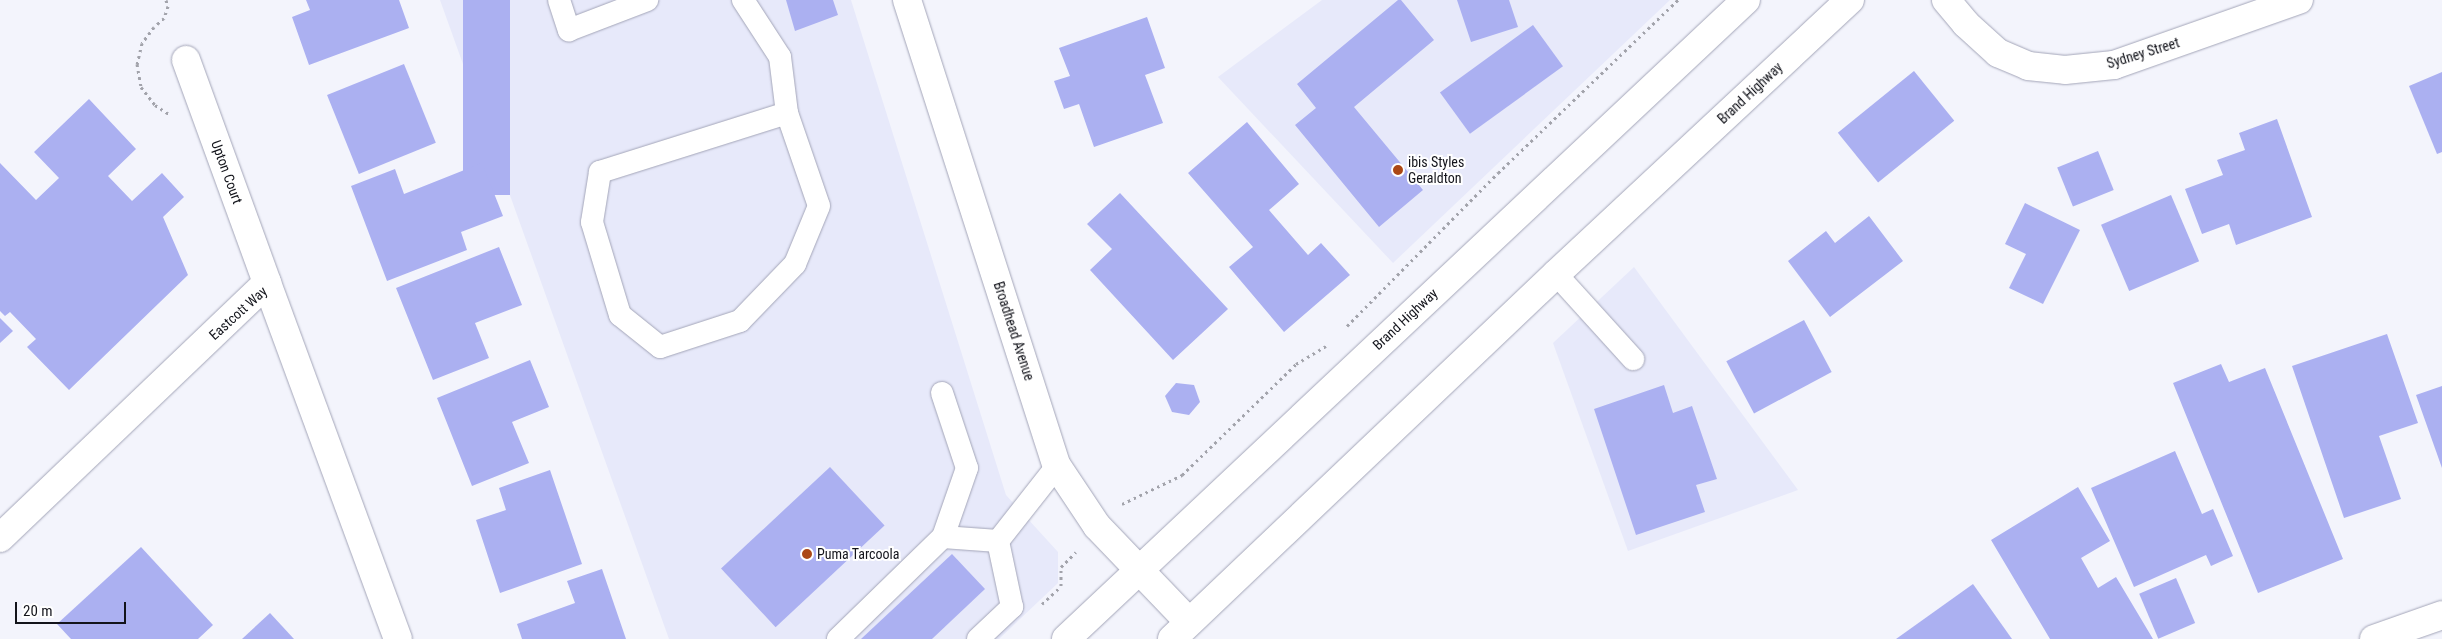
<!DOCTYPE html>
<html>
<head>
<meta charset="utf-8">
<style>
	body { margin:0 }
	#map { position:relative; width:2442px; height:639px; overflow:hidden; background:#f3f4fc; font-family:"Roboto Condensed",sans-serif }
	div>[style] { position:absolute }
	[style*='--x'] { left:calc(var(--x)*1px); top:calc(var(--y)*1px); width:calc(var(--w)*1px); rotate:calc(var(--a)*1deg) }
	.built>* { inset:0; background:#e7e9fa }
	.building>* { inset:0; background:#abb0f1; transform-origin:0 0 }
	.path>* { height:3px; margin-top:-1.5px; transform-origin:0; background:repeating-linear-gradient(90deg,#a2a3ab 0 2.5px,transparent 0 6.5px) }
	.roads { filter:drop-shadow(0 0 1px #a3a5b8) drop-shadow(0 0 1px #a3a5b8) }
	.service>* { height:22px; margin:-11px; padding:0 11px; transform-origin:11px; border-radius:11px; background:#fff }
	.minor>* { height:28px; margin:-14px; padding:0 14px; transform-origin:14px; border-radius:14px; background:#fff }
	.tertiary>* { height:28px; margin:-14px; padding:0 14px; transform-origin:14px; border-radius:14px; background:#fff }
	.trunk>* { height:28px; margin:-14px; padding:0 14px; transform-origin:14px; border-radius:14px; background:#fff }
	.dots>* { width:14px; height:14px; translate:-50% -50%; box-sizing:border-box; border:2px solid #fff; border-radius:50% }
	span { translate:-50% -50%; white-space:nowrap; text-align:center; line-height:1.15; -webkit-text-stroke:4px #fff; paint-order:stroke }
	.street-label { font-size:14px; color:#13141b }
	.poi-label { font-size:14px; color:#13141b }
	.left { translate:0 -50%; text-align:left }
	.scale { position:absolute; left:15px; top:602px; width:111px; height:22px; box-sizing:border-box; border:2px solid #13141b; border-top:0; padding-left:6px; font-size:15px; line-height:18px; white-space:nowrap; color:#13141b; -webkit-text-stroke:4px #fff; paint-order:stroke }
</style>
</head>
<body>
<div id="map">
	<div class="built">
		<i style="clip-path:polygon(440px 0,851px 0,1006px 495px,1058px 552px,1058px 583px,999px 639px,669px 639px)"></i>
		<i style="clip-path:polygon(1322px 0,1670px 0,1393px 263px,1218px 77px)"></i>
		<i style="clip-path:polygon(1634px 267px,1798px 490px,1628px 551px,1553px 343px)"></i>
	</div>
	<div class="building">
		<i style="clip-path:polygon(306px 0,399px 0,409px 28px,309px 65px,292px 17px,310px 10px)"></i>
		<i style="left:463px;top:0;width:47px;height:195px"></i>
		<i style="clip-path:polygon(786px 0,833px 0,838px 15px,795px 31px)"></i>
		<i style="clip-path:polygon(1398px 0,1401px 0,1434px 40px,1354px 107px,1423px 190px,1379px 227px,1295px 125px,1316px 108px,1297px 84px)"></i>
		<i style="clip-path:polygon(1457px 0,1509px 0,1518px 27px,1471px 42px)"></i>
		<i style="clip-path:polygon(1147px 17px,1165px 68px,1145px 75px,1163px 123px,1094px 147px,1079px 104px,1064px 109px,1054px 81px,1070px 76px,1059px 48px)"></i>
		<i style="left:1533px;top:25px;width:51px;height:115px;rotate:54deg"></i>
		<i style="left:404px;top:64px;width:85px;height:83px;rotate:68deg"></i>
		<i style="left:1914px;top:71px;width:64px;height:98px;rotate:51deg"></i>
		<i style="clip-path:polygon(2442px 72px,2442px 152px,2437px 154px,2409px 86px)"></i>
		<i style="clip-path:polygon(89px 99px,136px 149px,108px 176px,132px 201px,162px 173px,184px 197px,163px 217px,188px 275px,69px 390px,27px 347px,36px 339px,10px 312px,5px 316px,0 311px,0 163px,36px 200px,59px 178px,34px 152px)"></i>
		<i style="clip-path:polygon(2277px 119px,2312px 217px,2236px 245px,2229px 224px,2202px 234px,2185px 189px,2223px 175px,2217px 160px,2245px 150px,2239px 133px)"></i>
		<i style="clip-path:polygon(1247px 122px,1299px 184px,1269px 210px,1308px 255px,1321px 243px,1350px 275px,1284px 332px,1229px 267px,1253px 247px,1188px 173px)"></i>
		<i style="left:2098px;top:151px;width:42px;height:44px;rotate:68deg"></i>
		<i style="clip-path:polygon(482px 163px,503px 216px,461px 232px,467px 250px,387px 281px,351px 186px,395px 169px,404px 194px)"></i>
		<i style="clip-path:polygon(1120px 193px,1228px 309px,1173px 360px,1090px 270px,1112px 249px,1087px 224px)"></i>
		<i style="left:2171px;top:195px;width:72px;height:76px;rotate:67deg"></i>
		<i style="clip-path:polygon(2025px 203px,2080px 230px,2043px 304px,2009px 288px,2026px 254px,2005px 244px)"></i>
		<i style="clip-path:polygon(1869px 216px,1903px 261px,1830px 317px,1788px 261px,1826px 231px,1835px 243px)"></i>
		<i style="clip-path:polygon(499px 247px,522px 305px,475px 323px,489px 358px,433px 380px,396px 288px)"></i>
		<i style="clip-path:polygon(0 318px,13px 331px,0 343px)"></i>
		<i style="left:1804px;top:320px;width:59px;height:88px;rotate:62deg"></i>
		<i style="clip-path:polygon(2387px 334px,2418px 423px,2379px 436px,2401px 499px,2344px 518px,2292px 366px)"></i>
		<i style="clip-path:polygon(530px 360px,549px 407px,512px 422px,529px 463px,472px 486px,437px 398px)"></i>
		<i style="clip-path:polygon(2221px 364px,2229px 382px,2265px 368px,2343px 559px,2258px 593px,2173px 383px)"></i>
		<i style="clip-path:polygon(1176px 383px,1194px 385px,1200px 402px,1189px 415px,1172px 412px,1165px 396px)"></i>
		<i style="clip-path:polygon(1664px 385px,1673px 413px,1692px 406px,1717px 479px,1696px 485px,1705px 512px,1636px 535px,1594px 409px)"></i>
		<i style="clip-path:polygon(2442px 386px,2442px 468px,2416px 395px)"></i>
		<i style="clip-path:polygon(2175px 451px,2202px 514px,2213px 509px,2233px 556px,2211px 566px,2206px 555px,2134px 587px,2091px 488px)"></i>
		<i style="left:830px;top:467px;width:80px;height:149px;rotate:47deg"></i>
		<i style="clip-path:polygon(550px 470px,582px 564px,500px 593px,476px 520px,506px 510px,499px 488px)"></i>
		<i style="clip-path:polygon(2078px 487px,2110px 541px,2081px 558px,2098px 588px,2116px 577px,2153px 639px,2050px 639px,1991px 540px)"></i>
		<i style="clip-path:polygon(141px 547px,213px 625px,198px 639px,71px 639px,57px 624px)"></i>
		<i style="clip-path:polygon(952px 554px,985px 589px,932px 639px,861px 639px)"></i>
		<i style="clip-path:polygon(602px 569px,626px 639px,522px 639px,517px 624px,575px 603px,567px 581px)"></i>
		<i style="left:2176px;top:578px;width:49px;height:40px;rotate:67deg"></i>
		<i style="clip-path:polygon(1973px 584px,2012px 639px,1896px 639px)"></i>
		<i style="clip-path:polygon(270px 613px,294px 639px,242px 639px)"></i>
	</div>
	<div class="path">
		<i style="--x:166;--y:0;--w:6;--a:72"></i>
		<i style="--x:168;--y:6;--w:13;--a:108"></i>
		<i style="--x:164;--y:18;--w:13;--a:138"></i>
		<i style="--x:154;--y:27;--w:20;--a:127"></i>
		<i style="--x:142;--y:43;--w:22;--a:103"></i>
		<i style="--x:137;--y:64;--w:23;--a:80"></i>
		<i style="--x:141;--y:87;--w:23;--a:52"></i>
		<i style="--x:155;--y:105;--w:17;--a:33"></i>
		<i style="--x:1347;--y:326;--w:215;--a:-45.4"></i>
		<i style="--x:1498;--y:173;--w:250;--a:-43.9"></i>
		<i style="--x:1122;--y:504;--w:67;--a:-25.8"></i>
		<i style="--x:1182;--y:475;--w:159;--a:-44.2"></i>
		<i style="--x:1296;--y:364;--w:35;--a:-31"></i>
		<i style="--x:1042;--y:604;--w:26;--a:-43"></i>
		<i style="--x:1061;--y:586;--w:19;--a:-90"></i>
		<i style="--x:1061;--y:567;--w:21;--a:-45"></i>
	</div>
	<div class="roads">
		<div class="service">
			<i style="--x:559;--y:0;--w:32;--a:72"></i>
			<i style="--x:569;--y:30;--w:84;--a:-21"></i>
			<i style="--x:743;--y:0;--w:68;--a:57"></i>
			<i style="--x:780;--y:57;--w:56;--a:82.9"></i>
			<i style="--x:787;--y:113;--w:98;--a:71"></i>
			<i style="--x:819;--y:206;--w:63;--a:112.5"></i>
			<i style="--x:795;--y:264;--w:79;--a:134"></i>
			<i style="--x:740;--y:321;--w:84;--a:162"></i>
			<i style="--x:660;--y:347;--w:51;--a:-141.3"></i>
			<i style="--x:620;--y:315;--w:97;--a:-106.8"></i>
			<i style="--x:592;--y:222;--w:51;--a:-80.9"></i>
			<i style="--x:600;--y:172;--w:196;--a:-17.5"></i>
			<i style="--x:1556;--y:274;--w:115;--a:47.8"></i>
			<i style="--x:942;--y:393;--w:79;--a:71.6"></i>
			<i style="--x:967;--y:468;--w:73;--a:109.2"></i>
			<i style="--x:998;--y:541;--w:95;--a:-51.8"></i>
			<i style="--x:838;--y:639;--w:146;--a:-44.2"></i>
			<i style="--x:943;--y:537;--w:55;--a:4.2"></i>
			<i style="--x:978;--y:639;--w:47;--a:-43.3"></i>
			<i style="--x:1012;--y:607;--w:67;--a:-102"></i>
		</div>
		<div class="minor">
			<i style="--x:186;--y:60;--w:237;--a:70"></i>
			<i style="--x:0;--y:538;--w:369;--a:-43.7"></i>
			<i style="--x:267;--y:283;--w:379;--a:69.8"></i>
			<i style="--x:2374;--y:639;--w:72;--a:-19.4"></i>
		</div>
		<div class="tertiary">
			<i style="--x:907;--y:0;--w:490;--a:72.2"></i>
			<i style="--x:1057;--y:466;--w:72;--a:56.3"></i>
			<i style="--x:1097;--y:526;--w:133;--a:46.2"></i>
			<i style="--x:1946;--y:0;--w:31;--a:50"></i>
			<i style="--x:1966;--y:24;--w:43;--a:42.2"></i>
			<i style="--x:1998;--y:53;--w:33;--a:23"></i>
			<i style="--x:2028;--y:66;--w:37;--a:6"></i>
			<i style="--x:2065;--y:70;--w:49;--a:-5.8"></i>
			<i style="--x:2114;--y:65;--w:196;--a:-19.4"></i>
		</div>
		<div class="trunk">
			<i style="--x:1066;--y:639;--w:933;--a:-43.22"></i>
			<i style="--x:1172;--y:639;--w:530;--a:-43.55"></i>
			<i style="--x:1556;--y:274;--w:402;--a:-43"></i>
		</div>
	</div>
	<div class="dots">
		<i style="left:1398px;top:170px;background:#ab4716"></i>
		<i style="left:807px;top:554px;background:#ab4716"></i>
	</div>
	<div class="street-label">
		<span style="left:2143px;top:53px;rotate:-17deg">Sydney Street</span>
		<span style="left:1750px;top:93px;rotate:-43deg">Brand Highway</span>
		<span style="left:227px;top:172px;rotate:70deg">Upton Court</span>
		<span style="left:238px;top:313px;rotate:-42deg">Eastcott Way</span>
		<span style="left:1405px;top:319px;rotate:-43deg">Brand Highway</span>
		<span style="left:1014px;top:331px;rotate:72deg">Broadhead Avenue</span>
	</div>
	<div class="poi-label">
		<span class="left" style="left:1408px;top:170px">ibis Styles<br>Geraldton</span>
		<span class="left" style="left:817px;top:554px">Puma Tarcoola</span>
	</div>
	<div class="scale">20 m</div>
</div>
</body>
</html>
